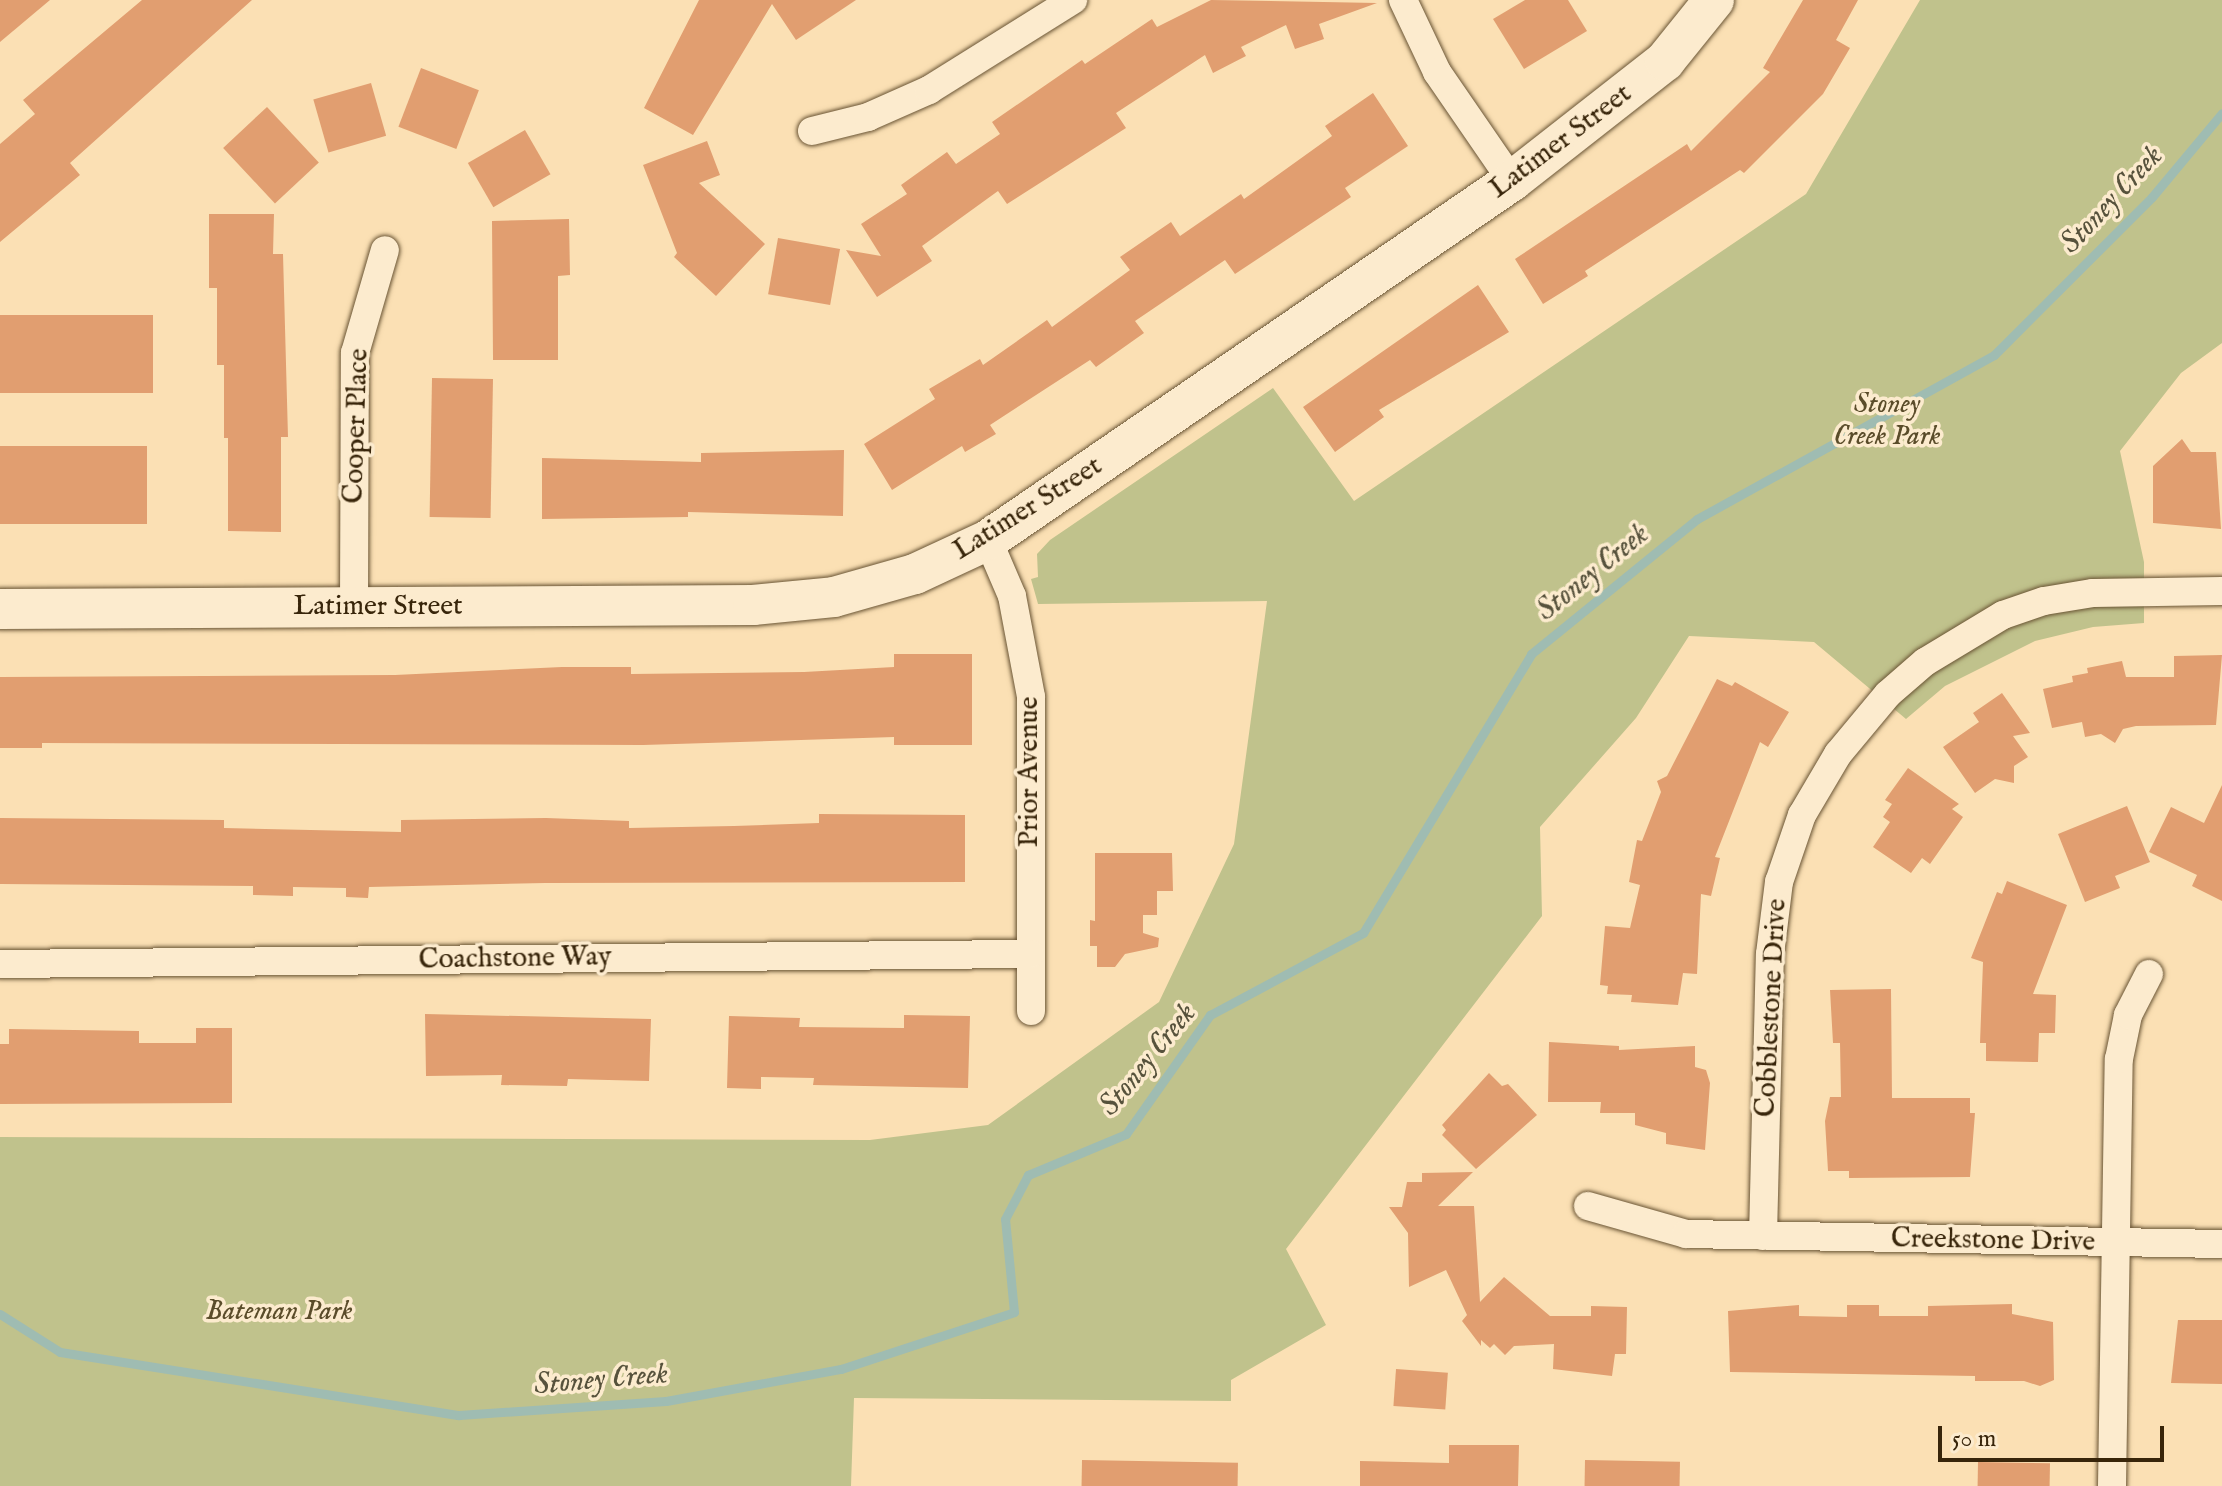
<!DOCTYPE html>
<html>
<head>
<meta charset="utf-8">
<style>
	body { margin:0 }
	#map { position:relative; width:2222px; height:1486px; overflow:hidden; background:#fbe0b4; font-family:"IM FELL English",serif }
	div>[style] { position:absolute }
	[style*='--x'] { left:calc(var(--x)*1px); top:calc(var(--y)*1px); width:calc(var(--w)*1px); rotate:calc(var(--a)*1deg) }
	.green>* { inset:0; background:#c0c28c }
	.stream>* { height:9px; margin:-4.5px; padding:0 4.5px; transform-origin:4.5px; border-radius:4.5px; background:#9fbcb2 }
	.building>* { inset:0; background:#e19e70; transform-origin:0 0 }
	.roads { filter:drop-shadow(0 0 2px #695434) drop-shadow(0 0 2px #695434) }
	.street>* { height:28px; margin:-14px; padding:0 14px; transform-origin:14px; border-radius:14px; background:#fcebce }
	.secondary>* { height:40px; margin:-20px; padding:0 20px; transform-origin:20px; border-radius:20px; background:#fcebce }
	span { translate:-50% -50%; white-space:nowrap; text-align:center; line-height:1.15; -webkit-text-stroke:7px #fcebce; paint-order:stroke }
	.street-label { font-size:28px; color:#38250a }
	.park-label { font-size:28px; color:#5a4c2a; font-style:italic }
	.water-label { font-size:30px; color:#57523c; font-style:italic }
	.scale { position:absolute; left:1938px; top:1426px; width:226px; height:36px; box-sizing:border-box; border:4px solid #38250a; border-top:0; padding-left:10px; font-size:24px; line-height:28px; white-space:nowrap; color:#38250a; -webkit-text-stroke:6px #fcebce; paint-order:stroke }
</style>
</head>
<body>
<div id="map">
	<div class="green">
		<i style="clip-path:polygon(1920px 0,2222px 0,2222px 343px,2181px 373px,2120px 451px,2144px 562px,2144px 623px,2093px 627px,2035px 641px,1945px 686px,1906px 719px,1814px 642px,1689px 636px,1636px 718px,1540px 827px,1542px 916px,1286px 1249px,1326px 1325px,1231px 1380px,1231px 1401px,854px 1398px,851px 1486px,0 1486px,0 1137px,870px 1140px,988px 1125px,1159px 1002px,1234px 844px,1267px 601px,1038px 604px,1031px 579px,1038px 577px,1037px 554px,1050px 540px,1273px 388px,1354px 501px,1806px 194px)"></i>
	</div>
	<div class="stream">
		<i style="--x:0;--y:1314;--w:71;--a:32.3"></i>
		<i style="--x:60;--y:1352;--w:404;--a:9"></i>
		<i style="--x:459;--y:1415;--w:207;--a:-3.9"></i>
		<i style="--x:666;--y:1401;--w:178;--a:-10.4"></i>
		<i style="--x:841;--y:1369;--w:182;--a:-18.2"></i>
		<i style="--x:1014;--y:1312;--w:93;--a:-95.5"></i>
		<i style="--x:1005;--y:1219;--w:50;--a:-62.4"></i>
		<i style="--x:1028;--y:1175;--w:106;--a:-22.7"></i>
		<i style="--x:1126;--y:1134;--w:146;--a:-54.8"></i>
		<i style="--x:1210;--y:1015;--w:174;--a:-28.2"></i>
		<i style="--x:1363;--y:933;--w:326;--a:-58.9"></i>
		<i style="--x:1531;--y:654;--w:214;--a:-39.1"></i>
		<i style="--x:1697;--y:519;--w:339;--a:-28.9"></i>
		<i style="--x:1994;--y:355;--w:223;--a:-45"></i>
		<i style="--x:2152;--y:197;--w:109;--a:-50.2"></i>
	</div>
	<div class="building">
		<i style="clip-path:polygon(0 0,50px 0,0 42px)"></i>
		<i style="clip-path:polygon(142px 0,252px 0,70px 163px,80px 175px,0 242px,0 144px,35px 114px,23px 100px)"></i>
		<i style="clip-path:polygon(699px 0,856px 0,796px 40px,772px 4px,693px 135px,644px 108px)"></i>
		<i style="clip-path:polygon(1211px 0,1377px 3px,1319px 24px,1324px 39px,1295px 49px,1286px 25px,1241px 47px,1246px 56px,1213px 73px,1205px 55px,1116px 113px,1126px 128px,1007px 204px,998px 191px,922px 246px,932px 261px,877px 297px,846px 250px,881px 256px,861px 224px,907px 194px,901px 185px,947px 152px,956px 164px,1000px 134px,992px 122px,1082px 60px,1085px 64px,1152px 19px,1157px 27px)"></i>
		<i style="clip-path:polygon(1525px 0,1568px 0,1587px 31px,1524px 69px,1493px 19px)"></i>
		<i style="clip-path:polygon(1803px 0,1858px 0,1836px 40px,1850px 48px,1823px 94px,1744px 173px,1740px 170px,1585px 271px,1588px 276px,1543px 304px,1515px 259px,1687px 144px,1691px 151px,1770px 72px,1763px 68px)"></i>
		<i style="left:421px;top:68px;width:62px;height:63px;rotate:21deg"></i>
		<i style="left:371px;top:83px;width:55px;height:60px;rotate:74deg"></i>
		<i style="clip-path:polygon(1373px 93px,1408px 146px,1345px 188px,1351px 197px,1235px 274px,1225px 260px,1135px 321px,1144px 333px,1096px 367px,1090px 360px,990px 425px,996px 434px,965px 452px,962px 446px,892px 490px,864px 444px,935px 399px,929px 389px,980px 359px,983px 365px,1047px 320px,1052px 327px,1130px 270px,1120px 257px,1171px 222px,1180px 236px,1241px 194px,1244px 199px,1332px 136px,1325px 126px)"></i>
		<i style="left:267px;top:107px;width:76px;height:60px;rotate:47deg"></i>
		<i style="left:525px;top:130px;width:51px;height:66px;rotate:60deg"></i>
		<i style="clip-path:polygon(707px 141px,720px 175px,699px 183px,765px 244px,716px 296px,674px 257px,677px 253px,643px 165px)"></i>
		<i style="clip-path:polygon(209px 214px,274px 214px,273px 254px,283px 254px,288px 437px,281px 437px,281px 532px,228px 531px,228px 438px,224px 438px,224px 365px,217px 365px,217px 288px,209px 288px)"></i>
		<i style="clip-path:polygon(569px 219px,570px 275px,558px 276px,558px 360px,493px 360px,492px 221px)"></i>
		<i style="left:778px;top:238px;width:63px;height:57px;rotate:10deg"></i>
		<i style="clip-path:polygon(1478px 285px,1509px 332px,1379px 410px,1384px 417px,1335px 452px,1303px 407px)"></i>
		<i style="left:0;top:315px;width:153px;height:78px"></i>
		<i style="left:493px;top:379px;width:139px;height:61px;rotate:91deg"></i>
		<i style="clip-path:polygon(2182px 439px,2191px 452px,2216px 452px,2221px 529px,2153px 523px,2153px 466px)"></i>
		<i style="left:147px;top:446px;width:78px;height:147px;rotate:90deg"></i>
		<i style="clip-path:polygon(844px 450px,843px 516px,688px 512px,688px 517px,542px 519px,542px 458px,701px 462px,701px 453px)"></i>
		<i style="clip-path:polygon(894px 654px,972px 654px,972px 745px,894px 745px,894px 737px,643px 745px,42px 743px,42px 748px,0 748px,0 677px,395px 675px,562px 667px,631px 667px,631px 674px,804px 672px,894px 667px)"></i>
		<i style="clip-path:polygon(2222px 655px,2216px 725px,2136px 726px,2123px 729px,2115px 743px,2101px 734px,2085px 737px,2082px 722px,2052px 728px,2043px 689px,2073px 682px,2072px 676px,2088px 673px,2087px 668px,2122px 661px,2126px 677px,2174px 677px,2174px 656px)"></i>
		<i style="clip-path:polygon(1717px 679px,1732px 686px,1735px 682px,1789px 712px,1768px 747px,1760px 742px,1715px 857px,1720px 858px,1711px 896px,1701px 894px,1697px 974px,1683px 973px,1678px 1005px,1631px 1002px,1632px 995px,1607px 994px,1608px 986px,1600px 985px,1605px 926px,1630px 928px,1640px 885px,1629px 882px,1637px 840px,1642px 841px,1661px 792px,1657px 781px,1667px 776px)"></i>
		<i style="clip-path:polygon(2002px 693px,2030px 733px,2013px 736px,2028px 757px,2014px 766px,2014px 783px,1995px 779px,1975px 793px,1943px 747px,1979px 722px,1973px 713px)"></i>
		<i style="clip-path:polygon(1908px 768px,1959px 804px,1952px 809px,1963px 817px,1930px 864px,1922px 858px,1911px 873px,1873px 847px,1890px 822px,1883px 817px,1892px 804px,1885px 800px)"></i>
		<i style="clip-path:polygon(2222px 785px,2222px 901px,2192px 886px,2197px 875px,2149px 852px,2171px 807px,2204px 823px)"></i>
		<i style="clip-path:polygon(2127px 806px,2150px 862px,2115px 876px,2120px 888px,2085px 902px,2058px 834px)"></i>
		<i style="clip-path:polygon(819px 814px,965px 815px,965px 882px,545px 883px,369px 887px,368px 898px,346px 897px,346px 888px,293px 887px,293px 896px,253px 895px,253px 886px,0 884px,0 818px,224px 820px,224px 828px,401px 832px,401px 820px,546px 818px,629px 821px,629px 828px,734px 826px,819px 823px)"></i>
		<i style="clip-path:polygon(1095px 853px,1172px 853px,1173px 891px,1157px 891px,1157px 915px,1143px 915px,1143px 933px,1159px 938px,1158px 947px,1125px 954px,1115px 967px,1097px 967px,1097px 946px,1090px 946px,1090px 920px,1095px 921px)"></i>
		<i style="clip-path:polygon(2007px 881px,2067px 905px,2033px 994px,2056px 995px,2055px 1033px,2039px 1033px,2038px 1062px,1986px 1061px,1986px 1043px,1980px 1043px,1983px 962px,1971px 958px,1997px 892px,2002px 894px)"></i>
		<i style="clip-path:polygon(1891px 989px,1892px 1098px,1970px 1098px,1970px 1113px,1975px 1113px,1970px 1177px,1849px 1178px,1849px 1171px,1828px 1171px,1825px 1121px,1830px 1097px,1841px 1097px,1840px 1043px,1833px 1043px,1830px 990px)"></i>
		<i style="clip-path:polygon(425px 1014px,651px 1019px,649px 1081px,568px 1079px,567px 1086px,501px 1085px,502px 1075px,426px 1076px)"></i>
		<i style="clip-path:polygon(904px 1015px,970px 1016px,968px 1088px,813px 1085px,814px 1078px,761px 1077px,761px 1089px,727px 1088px,729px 1016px,800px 1018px,799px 1027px,904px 1028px)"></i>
		<i style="clip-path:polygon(196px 1028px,232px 1028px,232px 1103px,0 1104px,0 1044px,9px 1044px,9px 1029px,139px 1031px,139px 1043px,196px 1043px)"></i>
		<i style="clip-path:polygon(1549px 1042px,1619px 1046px,1619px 1050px,1695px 1046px,1695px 1067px,1706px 1070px,1710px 1083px,1705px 1150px,1666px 1144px,1666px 1133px,1635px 1125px,1635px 1113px,1600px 1113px,1601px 1102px,1548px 1102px)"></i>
		<i style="clip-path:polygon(1489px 1073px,1502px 1086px,1508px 1084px,1537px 1115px,1476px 1169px,1442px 1135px,1446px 1130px,1442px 1125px)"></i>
		<i style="clip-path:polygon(1473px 1172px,1438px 1206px,1474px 1206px,1480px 1302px,1504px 1277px,1550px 1316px,1591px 1316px,1591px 1306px,1627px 1307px,1626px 1354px,1615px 1354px,1612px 1376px,1553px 1369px,1554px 1344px,1514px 1346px,1505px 1355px,1494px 1344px,1490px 1348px,1481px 1340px,1481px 1346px,1462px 1321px,1467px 1315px,1446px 1270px,1409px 1287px,1408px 1233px,1389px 1207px,1402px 1207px,1407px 1182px,1422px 1182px,1422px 1173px)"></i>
		<i style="clip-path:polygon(2012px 1304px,2012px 1314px,2053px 1322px,2054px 1380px,2040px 1386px,2024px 1381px,1975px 1381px,1975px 1376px,1730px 1372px,1728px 1311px,1799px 1305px,1799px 1316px,1847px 1317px,1847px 1305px,1879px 1305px,1879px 1316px,1928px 1316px,1928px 1306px)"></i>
		<i style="clip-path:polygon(2178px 1320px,2222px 1320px,2222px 1384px,2171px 1383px)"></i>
		<i style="left:1396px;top:1369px;width:52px;height:37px;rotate:4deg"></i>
		<i style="clip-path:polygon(1449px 1445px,1519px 1445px,1518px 1486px,1360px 1486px,1360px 1461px,1449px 1463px)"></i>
		<i style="left:1082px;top:1460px;width:156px;height:26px;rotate:1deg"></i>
		<i style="left:1585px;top:1460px;width:95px;height:26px;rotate:1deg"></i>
		<i style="left:1978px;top:1462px;width:72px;height:24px;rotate:1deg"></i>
	</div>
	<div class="roads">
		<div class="street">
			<i style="--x:1403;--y:0;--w:80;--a:64.7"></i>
			<i style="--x:1437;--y:72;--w:132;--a:55.5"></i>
			<i style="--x:812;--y:131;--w:58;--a:-14"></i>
			<i style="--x:868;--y:117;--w:67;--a:-23.9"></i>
			<i style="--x:929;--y:90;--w:170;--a:-32"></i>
			<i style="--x:988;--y:540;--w:61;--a:66.8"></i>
			<i style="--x:1012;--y:596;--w:103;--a:79.3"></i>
			<i style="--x:1031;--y:697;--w:314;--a:90"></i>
			<i style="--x:354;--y:606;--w:253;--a:-89.8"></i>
			<i style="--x:355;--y:353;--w:107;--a:-73.8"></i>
			<i style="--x:0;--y:964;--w:1030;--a:-0.56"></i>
			<i style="--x:1588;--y:1206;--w:102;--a:15.9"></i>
			<i style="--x:1686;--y:1234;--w:536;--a:1.07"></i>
			<i style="--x:1763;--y:1236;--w:282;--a:-88.6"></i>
			<i style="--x:1770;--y:954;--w:73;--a:-82.9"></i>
			<i style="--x:1779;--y:882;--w:71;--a:-71.1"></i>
			<i style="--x:1802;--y:815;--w:71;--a:-59.5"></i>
			<i style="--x:1838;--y:754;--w:78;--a:-50.2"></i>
			<i style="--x:1888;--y:694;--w:49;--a:-40.9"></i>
			<i style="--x:1925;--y:662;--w:91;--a:-31.1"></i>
			<i style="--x:2003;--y:615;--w:43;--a:-18.9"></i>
			<i style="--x:2044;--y:601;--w:50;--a:-9.3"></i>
			<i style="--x:2093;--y:593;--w:129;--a:-0.9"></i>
			<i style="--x:2112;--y:1486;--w:427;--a:-89.1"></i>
			<i style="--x:2119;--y:1059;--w:45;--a:-78.4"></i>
			<i style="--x:2128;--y:1015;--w:46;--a:-62.9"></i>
		</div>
		<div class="secondary">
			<i style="--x:0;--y:609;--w:753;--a:-0.3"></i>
			<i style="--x:753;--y:605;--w:81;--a:-5.6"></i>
			<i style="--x:834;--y:597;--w:84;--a:-15.9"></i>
			<i style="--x:915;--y:574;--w:81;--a:-25"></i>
			<i style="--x:988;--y:540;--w:635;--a:-34.42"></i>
			<i style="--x:1512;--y:181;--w:194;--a:-38.1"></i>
			<i style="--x:1665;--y:61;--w:78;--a:-51.2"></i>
		</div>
	</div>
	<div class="street-label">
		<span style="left:1561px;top:142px;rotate:-37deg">Latimer Street</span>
		<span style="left:357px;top:426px;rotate:-88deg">Cooper Place</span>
		<span style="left:1028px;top:509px;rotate:-32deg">Latimer Street</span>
		<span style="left:378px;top:607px">Latimer Street</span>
		<span style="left:1030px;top:772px;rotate:-90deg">Prior Avenue</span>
		<span style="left:515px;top:959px;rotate:-1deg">Coachstone Way</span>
		<span style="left:1772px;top:1008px;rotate:-87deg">Cobblestone Drive</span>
		<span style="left:1993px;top:1241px;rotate:1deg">Creekstone Drive</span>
	</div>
	<div class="park-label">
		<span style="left:1887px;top:421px">Stoney<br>Creek Park</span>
		<span style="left:279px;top:1312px">Bateman Park</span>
	</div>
	<div class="water-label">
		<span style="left:2112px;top:200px;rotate:-47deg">Stoney Creek</span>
		<span style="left:1593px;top:573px;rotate:-39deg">Stoney Creek</span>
		<span style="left:1148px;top:1060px;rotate:-51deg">Stoney Creek</span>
		<span style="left:601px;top:1380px;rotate:-5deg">Stoney Creek</span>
	</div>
	<div class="scale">50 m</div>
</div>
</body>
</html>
